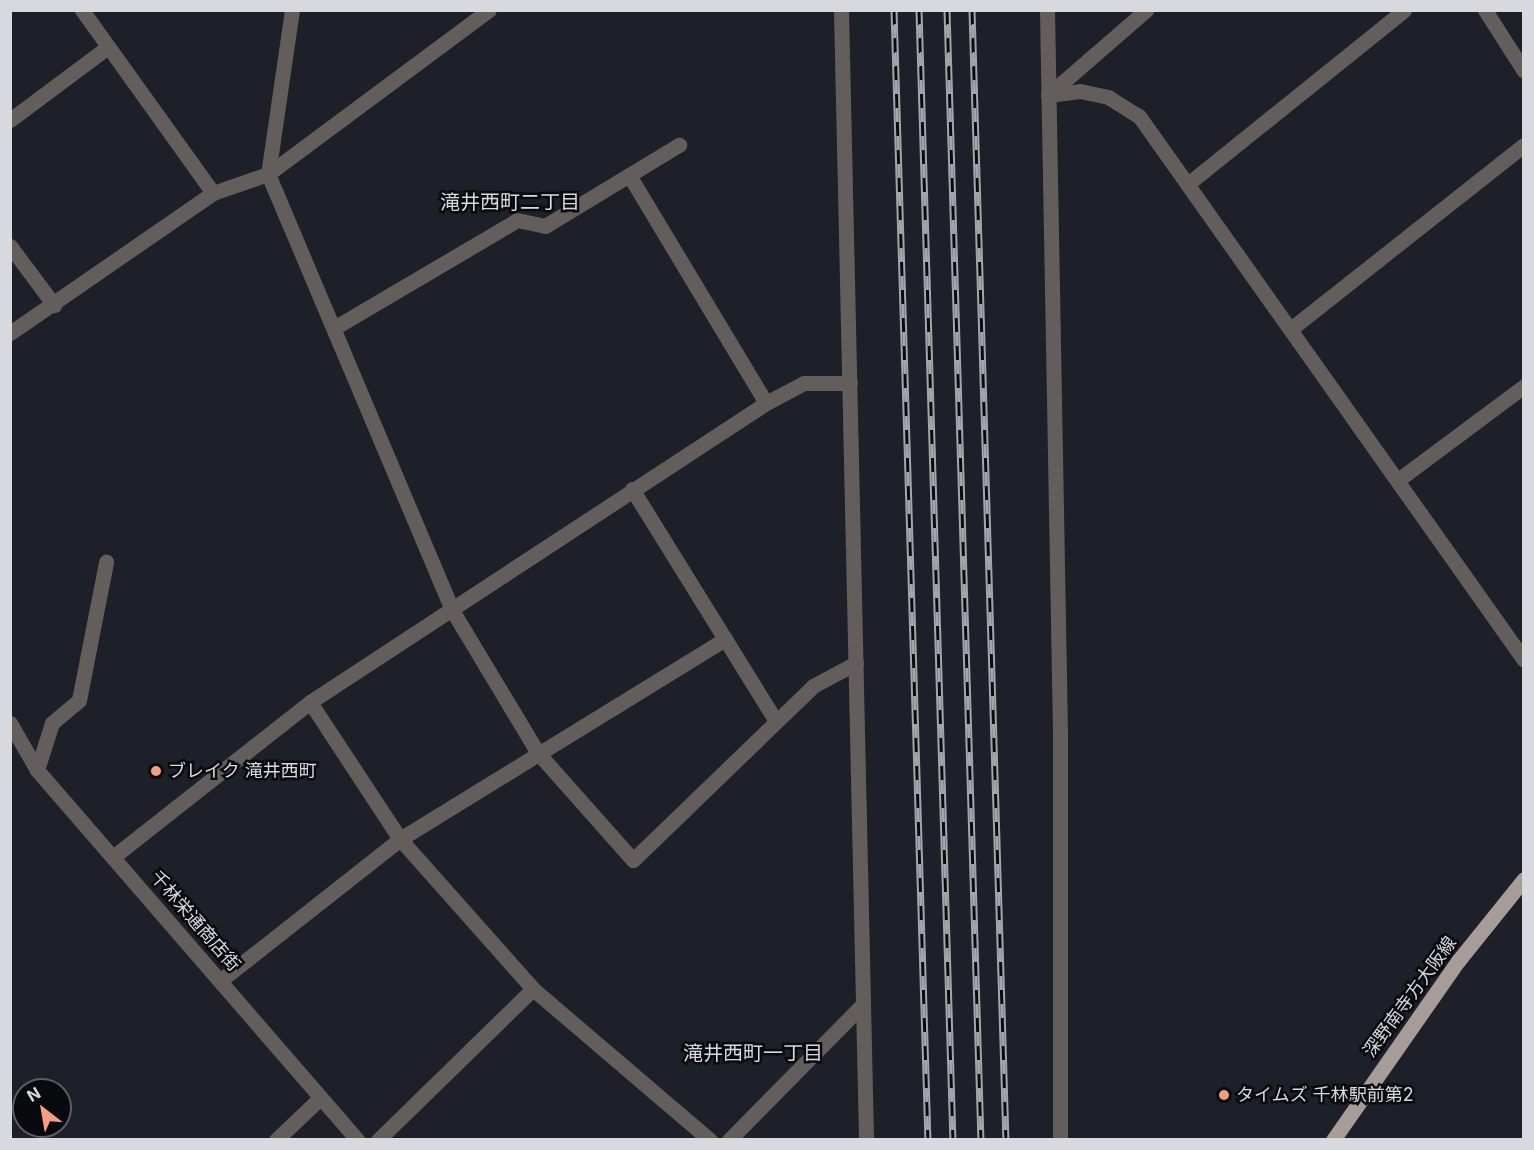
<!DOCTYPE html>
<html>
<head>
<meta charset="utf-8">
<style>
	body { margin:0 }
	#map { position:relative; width:1534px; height:1150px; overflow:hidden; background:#1e2029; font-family:Inter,"Noto Sans JP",sans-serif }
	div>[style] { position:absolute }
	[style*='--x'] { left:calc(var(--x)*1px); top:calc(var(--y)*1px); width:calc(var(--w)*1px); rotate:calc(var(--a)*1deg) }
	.minor>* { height:15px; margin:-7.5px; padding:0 7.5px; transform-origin:7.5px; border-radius:7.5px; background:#635e5c }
	.major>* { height:15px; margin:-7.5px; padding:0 7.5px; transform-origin:7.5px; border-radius:7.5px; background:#a79c98 }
	.rail>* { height:7px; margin-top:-3.5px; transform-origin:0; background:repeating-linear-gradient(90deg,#090a0e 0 14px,#a3a5ac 0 28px); box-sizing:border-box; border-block:2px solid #a3a5ac }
	.dots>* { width:16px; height:16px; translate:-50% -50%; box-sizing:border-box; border:3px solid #090a0e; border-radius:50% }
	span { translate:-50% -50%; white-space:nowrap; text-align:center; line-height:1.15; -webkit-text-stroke:5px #090a0e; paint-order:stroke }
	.poi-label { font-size:18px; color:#d7d9df }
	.left { translate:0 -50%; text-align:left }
	.street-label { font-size:18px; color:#d7d9df }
	.neighbourhood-label { font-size:20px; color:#d7d9df }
	.frame { position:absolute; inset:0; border:12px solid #d7d9df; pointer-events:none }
	.north { position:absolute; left:12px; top:1078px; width:60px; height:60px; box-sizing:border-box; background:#090a0e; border:2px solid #5b5d62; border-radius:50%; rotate:329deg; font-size:16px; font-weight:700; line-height:24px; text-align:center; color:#d7d9df }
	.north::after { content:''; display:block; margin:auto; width:21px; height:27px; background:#f2a081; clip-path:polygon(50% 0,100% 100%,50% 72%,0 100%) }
</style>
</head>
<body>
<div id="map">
	<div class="minor">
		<i style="--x:82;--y:10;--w:225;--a:54.4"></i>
		<i style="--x:292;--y:10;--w:166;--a:98.3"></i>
		<i style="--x:268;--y:174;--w:473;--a:67.1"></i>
		<i style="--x:452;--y:610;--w:167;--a:59"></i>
		<i style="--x:538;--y:753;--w:143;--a:48.4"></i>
		<i style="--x:633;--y:860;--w:250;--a:-44"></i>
		<i style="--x:813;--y:686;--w:49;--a:-28.1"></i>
		<i style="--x:841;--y:10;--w:1130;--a:88.73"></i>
		<i style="--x:1047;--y:10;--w:721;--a:88.97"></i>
		<i style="--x:1060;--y:731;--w:409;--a:90"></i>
		<i style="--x:1485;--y:10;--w:72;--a:57.4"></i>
		<i style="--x:1048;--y:95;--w:32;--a:-7"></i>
		<i style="--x:1080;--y:91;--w:29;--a:12"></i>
		<i style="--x:1108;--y:97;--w:36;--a:32"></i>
		<i style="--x:1139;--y:116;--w:666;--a:54.71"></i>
		<i style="--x:1048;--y:95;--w:130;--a:-40.9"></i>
		<i style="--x:10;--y:120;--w:122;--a:-36.7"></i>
		<i style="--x:629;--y:175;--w:266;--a:59"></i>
		<i style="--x:1189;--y:183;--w:276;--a:-38.8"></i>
		<i style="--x:10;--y:246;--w:74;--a:53.3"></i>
		<i style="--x:334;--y:328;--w:212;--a:-30.5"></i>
		<i style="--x:517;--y:220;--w:29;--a:12"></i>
		<i style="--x:545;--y:226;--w:157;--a:-31.2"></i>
		<i style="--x:1292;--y:328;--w:295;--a:-38.3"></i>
		<i style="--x:10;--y:333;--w:247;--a:-34.6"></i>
		<i style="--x:213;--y:193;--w:58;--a:-19.1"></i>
		<i style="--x:268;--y:174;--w:275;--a:-36.6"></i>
		<i style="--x:1398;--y:480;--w:157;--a:-36.7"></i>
		<i style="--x:632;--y:489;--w:272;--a:58.2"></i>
		<i style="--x:310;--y:702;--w:164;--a:56.7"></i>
		<i style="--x:400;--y:839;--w:200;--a:48.4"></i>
		<i style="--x:533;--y:989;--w:233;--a:40.5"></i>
		<i style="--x:10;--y:723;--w:54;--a:60.1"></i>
		<i style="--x:37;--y:770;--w:489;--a:49.1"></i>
		<i style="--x:37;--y:770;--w:49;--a:-72.3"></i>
		<i style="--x:52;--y:723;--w:35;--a:-40"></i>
		<i style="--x:79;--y:700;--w:141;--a:-78.9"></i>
		<i style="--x:113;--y:857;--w:251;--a:-38.2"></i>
		<i style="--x:310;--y:702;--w:545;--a:-33.25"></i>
		<i style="--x:766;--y:403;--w:43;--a:-27.8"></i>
		<i style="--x:804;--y:383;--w:46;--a:0"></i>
		<i style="--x:221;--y:980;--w:228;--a:-38.2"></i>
		<i style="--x:400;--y:839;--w:382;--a:-31.6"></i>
		<i style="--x:276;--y:1140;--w:58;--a:-43.6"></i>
		<i style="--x:378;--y:1140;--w:216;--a:-44.3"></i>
		<i style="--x:729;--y:1140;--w:190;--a:-45.4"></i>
	</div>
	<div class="major">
		<i style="--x:1333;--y:1140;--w:218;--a:-55.1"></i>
		<i style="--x:1458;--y:961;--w:105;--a:-51.2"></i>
	</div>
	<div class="rail">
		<i style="--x:894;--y:10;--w:1131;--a:88.28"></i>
		<i style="--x:919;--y:10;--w:1131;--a:88.28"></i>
		<i style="--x:947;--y:10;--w:1131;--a:88.28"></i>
		<i style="--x:972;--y:10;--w:1131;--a:88.28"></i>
	</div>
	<div class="dots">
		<i style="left:156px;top:771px;background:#f2a081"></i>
		<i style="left:1224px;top:1095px;background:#f2a081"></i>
	</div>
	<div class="poi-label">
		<span class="left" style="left:168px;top:771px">ブレイク 滝井西町</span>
		<span class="left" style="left:1236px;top:1095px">タイムズ 千林駅前第2</span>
	</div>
	<div class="street-label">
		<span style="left:195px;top:921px;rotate:49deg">千林栄通商店街</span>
		<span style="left:1410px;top:997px;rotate:-54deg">深野南寺方大阪線</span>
	</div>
	<div class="neighbourhood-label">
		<span style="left:510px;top:202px">滝井西町二丁目</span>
		<span style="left:753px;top:1053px">滝井西町一丁目</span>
	</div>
	<div class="frame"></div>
	<div class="north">N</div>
</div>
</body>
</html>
